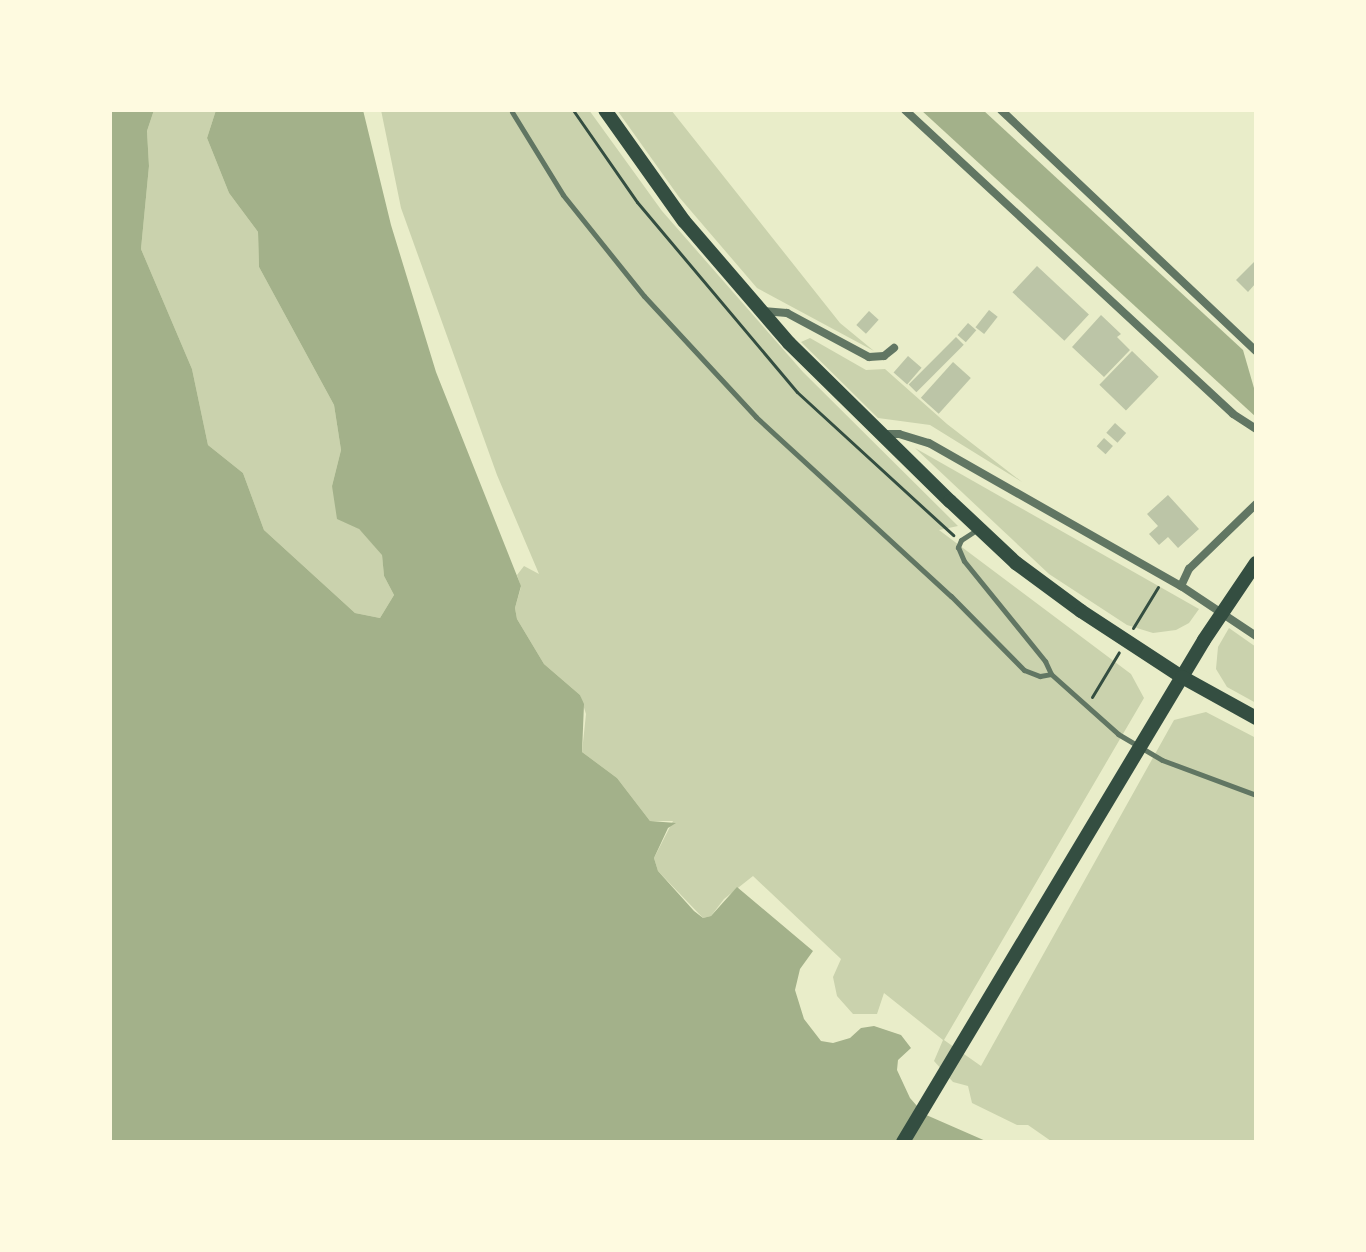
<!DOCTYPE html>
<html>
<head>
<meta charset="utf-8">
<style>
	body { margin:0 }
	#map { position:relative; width:1366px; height:1252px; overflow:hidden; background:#e9edc9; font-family:"Roboto Serif",serif }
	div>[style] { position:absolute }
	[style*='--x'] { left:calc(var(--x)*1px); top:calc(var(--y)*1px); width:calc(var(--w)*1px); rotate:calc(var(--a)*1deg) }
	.green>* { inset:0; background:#cad2ad }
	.water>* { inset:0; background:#a3b18a }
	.building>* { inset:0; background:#bcc5a7; transform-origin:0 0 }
	.path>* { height:3px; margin:-1.5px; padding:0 1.5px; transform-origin:1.5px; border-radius:1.5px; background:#344e41 }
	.service>* { height:5px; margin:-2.5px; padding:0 2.5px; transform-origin:2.5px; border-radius:2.5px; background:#617663 }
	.minor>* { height:8px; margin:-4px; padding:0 4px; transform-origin:4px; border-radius:4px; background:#617663 }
	.secondary>* { height:14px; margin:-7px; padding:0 7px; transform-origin:7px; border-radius:7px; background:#344e41 }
	.primary>* { height:14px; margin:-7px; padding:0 7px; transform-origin:7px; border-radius:7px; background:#344e41 }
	span { translate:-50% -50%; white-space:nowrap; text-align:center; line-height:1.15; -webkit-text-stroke:6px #fefae0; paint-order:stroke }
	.frame { position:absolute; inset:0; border:112px solid #fefae0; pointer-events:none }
</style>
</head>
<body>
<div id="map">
	<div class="green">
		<i style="clip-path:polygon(154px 110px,216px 110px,207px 138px,229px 193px,258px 232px,259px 267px,334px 405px,341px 450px,332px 486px,359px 529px,382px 554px,384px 576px,394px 595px,380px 618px,355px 613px,264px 530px,243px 473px,208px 445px,192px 369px,141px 249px,149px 166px,147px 131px)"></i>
		<i style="clip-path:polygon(381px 110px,589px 110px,662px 211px,803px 372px,958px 526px,939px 530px,1131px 674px,1144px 698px,944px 1040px,981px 1066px,1174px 720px,1206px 712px,1256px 738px,1256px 1142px,1051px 1141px,1028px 1125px,1017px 1125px,972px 1103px,968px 1086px,953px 1082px,934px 1061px,943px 1040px,884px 993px,877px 1014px,853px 1014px,837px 996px,833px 977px,841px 959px,753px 876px,724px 899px,711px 916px,703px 918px,658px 871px,654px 858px,673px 821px,650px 821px,617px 778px,582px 752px,586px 714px,580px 695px,544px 664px,517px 619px,515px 608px,521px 587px,517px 575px,524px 566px,539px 574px,497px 475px,401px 208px)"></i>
		<i style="clip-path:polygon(617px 110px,671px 110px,840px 323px,874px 351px,757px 288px,679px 197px)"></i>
		<i style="clip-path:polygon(810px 338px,866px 370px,885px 369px,947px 424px,1022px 482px,930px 425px,878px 418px,801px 342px)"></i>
		<i style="clip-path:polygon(915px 448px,1199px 609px,1189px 623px,1176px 630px,1153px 633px,1127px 625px,1049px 574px)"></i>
		<i style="clip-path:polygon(1229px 628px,1256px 647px,1256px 703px,1227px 687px,1216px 669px,1218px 647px)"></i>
	</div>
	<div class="water">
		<i style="clip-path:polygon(110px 110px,154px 110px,147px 131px,149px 166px,141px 249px,192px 369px,208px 445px,243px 473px,264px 530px,355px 613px,380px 618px,394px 595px,384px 576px,382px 555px,359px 529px,337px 519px,332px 486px,341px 450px,334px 405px,259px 267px,258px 232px,229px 193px,207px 138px,216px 110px,363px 110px,391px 225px,436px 372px,521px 586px,515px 608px,517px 619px,544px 664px,580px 695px,584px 704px,582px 752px,617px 778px,650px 821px,676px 823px,668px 828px,654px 858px,658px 871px,694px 911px,703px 918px,711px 916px,737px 887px,813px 951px,800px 969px,795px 990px,804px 1019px,821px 1041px,833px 1043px,850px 1038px,861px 1028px,874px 1026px,901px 1035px,911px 1048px,898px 1060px,897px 1070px,910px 1098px,924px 1114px,988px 1142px,110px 1142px)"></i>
		<i style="clip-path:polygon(921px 110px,983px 110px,1243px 350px,1256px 395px,1256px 417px)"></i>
	</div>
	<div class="building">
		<i style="clip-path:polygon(1256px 260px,1256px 283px,1248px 292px,1236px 280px)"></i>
		<i style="left:1037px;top:266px;width:71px;height:36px;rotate:43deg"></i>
		<i style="left:989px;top:310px;width:11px;height:22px;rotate:38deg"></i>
		<i style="left:869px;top:311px;width:13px;height:19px;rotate:42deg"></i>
		<i style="clip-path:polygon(1101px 315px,1121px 334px,1117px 337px,1130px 350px,1104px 377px,1072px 347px)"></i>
		<i style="left:968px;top:323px;width:11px;height:16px;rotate:41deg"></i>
		<i style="left:956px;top:337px;width:11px;height:67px;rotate:45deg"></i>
		<i style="left:1132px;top:351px;width:37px;height:47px;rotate:44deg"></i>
		<i style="left:908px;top:356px;width:18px;height:22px;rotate:41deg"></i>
		<i style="left:953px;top:362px;width:24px;height:48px;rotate:42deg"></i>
		<i style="left:1115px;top:423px;width:15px;height:13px;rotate:42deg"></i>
		<i style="left:1104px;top:438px;width:12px;height:11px;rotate:42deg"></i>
		<i style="clip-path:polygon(1168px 495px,1199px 529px,1178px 548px,1168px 537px,1159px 545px,1149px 534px,1158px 526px,1147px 514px)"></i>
	</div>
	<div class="path">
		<i style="--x:573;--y:110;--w:112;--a:55.2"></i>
		<i style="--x:637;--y:202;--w:248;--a:49.9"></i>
		<i style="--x:797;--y:392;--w:212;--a:42.5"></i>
		<i style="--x:1133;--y:628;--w:48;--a:-58.6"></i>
		<i style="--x:1092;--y:697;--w:52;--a:-59"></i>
	</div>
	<div class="service">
		<i style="--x:512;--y:112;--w:97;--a:58.4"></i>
		<i style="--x:563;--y:195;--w:129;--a:51.3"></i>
		<i style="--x:644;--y:296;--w:165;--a:47.2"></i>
		<i style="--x:756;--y:417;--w:265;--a:42.6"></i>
		<i style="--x:951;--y:596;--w:104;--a:45.4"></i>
		<i style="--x:1024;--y:670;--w:17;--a:21"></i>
		<i style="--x:1040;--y:676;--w:11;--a:-10"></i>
		<i style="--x:978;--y:529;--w:20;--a:147"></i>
		<i style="--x:961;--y:540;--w:8;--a:113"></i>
		<i style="--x:958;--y:547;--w:15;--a:67"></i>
		<i style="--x:964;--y:561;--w:129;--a:51"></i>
		<i style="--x:1045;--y:661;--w:14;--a:65"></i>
		<i style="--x:1051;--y:674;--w:90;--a:41.8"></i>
		<i style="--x:1118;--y:734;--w:51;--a:30.6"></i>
		<i style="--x:1162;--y:760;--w:100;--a:20.4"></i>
	</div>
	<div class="minor">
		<i style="--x:905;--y:110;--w:447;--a:42.8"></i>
		<i style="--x:1233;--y:414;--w:27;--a:33"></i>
		<i style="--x:1001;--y:110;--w:351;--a:43.4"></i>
		<i style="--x:763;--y:311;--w:24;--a:5"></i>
		<i style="--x:787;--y:313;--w:93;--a:28.2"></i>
		<i style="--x:869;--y:357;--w:15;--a:-4"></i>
		<i style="--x:884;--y:356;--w:13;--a:-39"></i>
		<i style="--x:881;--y:434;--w:18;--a:0"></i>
		<i style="--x:899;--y:434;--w:31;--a:17"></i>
		<i style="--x:929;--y:443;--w:290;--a:29.6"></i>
		<i style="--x:1181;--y:586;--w:90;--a:33.7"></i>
		<i style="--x:1181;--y:586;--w:19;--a:-65"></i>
		<i style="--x:1189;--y:569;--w:93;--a:-44.1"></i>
	</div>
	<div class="secondary">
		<i style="--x:903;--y:1142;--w:585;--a:-59.05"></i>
		<i style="--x:1204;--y:640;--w:93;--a:-56"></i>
	</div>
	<div class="primary">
		<i style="--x:605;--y:110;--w:136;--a:54.6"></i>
		<i style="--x:684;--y:221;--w:161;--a:49.3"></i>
		<i style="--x:789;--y:343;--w:226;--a:44.5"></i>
		<i style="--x:950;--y:501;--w:91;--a:43.2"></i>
		<i style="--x:1016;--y:563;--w:81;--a:36.4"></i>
		<i style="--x:1081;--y:611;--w:121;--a:33.2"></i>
		<i style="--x:1182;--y:677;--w:85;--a:29"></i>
	</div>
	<div class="frame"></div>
</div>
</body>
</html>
